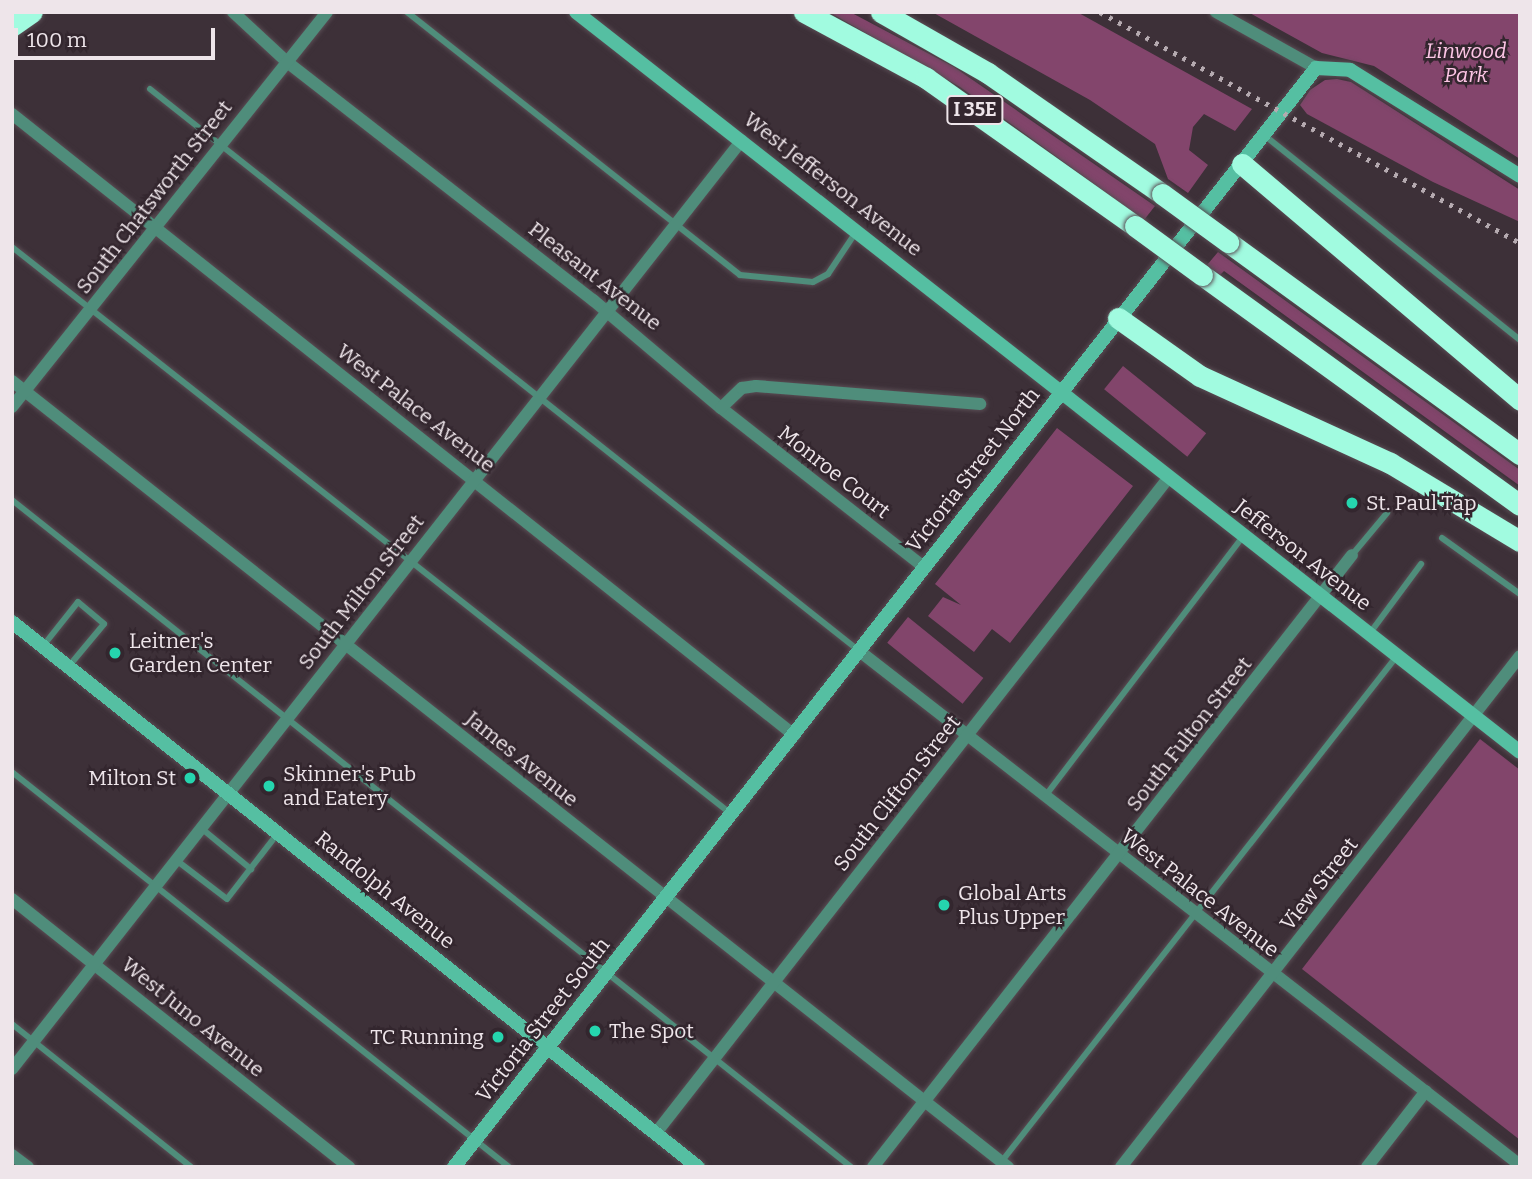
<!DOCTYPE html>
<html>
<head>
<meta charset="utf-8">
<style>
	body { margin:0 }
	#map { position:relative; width:1532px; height:1179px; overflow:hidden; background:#3d3038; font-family:Bitter,serif }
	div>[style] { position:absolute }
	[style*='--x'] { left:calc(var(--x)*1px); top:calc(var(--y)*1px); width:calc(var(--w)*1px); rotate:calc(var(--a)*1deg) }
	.green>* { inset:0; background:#82456b; transform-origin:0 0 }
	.forest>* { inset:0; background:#83456c }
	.roads { filter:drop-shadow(0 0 2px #594d54) drop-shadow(0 0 2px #594d54) }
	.lane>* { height:6px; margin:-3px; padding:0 3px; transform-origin:3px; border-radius:3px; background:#4f8d7b }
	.street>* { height:12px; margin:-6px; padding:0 6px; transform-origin:6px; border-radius:6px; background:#4f8d7b }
	.secondary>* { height:14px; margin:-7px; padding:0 7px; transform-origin:7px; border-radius:7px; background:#55bfa2 }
	.highway>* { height:21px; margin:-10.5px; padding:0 10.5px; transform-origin:10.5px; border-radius:10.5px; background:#a1fbe0 }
	.rail>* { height:4.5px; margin-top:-2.25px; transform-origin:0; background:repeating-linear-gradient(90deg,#b5aab0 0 3.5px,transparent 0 10.5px) }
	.bridges { filter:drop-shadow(0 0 2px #594d54) drop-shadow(0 0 2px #594d54) }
	.highway-bridge>* { height:21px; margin:-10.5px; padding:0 10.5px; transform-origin:10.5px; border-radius:10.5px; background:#a1fbe0 }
	.dots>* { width:19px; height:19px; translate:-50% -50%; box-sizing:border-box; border:4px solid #33262e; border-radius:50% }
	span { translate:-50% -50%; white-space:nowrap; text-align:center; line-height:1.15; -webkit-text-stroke:5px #33262e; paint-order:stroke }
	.shield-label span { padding:2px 5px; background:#33262e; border:2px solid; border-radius:5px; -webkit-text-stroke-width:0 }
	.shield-label { font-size:19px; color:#eee5ea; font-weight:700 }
	.park-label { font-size:21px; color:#fec6e6; font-style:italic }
	.street-label { font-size:21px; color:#eee5ea }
	.poi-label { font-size:21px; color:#eee5ea }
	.left { translate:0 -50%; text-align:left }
	.right { translate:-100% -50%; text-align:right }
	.frame { position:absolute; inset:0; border:14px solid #eee5ea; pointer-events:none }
	.scale { position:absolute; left:14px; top:28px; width:201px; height:32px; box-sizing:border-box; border:4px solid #eee5ea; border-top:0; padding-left:9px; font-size:21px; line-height:24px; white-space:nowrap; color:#eee5ea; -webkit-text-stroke:5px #33262e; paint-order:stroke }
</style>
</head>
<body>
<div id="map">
	<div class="green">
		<i style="clip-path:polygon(829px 12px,850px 12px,954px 67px,1155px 206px,1144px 220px,960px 87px)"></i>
		<i style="clip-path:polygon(1337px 79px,1351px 82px,1520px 190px,1520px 222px,1433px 182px,1307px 114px,1300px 105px,1310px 90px,1325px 80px)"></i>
		<i style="clip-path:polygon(1218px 252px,1520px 470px,1520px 486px,1224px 271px,1220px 275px,1207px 265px)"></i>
		<i style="left:1123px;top:366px;width:107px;height:30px;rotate:39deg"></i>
		<i style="clip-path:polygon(1057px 428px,1133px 486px,1010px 643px,992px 629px,974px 652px,928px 616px,943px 597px,961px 605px,935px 584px)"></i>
		<i style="left:908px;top:617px;width:97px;height:33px;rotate:39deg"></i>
		<i style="clip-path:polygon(1480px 739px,1520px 770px,1520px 1140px,1302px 969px)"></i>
	</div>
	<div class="forest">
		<i style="clip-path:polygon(932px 12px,1077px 12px,1252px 109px,1235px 131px,1204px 114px,1193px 127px,1189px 150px,1208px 165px,1188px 193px,1168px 179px,1155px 144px,1090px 100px)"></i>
		<i style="clip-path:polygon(1248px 12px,1520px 12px,1520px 159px,1374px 66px,1322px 53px)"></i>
	</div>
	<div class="roads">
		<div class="lane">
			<i style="--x:407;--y:12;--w:424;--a:38.3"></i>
			<i style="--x:740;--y:275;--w:73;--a:5.5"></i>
			<i style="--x:813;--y:282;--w:17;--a:-28"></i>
			<i style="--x:828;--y:274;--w:50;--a:-56.3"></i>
			<i style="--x:150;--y:89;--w:903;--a:38.39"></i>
			<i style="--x:1264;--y:135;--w:328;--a:38.7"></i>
			<i style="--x:12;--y:247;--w:914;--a:38.25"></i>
			<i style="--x:12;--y:500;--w:1072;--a:38.48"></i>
			<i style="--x:1442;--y:538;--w:96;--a:35.7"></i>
			<i style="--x:1352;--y:555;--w:55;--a:-50.2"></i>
			<i style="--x:1370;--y:633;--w:86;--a:-53.5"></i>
			<i style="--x:43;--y:646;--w:56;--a:-51.5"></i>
			<i style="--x:78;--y:602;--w:34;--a:40"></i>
			<i style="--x:104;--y:624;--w:55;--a:129.8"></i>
			<i style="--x:12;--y:772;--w:635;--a:38.48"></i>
			<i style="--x:1046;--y:795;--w:325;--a:-52.7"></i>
			<i style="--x:201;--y:828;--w:65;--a:39.4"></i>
			<i style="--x:176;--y:860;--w:64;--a:37.4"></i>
			<i style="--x:227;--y:899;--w:83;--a:-52.3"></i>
			<i style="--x:12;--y:1024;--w:229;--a:38.6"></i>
			<i style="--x:1002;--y:1161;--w:640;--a:-51.98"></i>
		</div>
		<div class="street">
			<i style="--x:233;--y:12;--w:74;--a:42.8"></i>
			<i style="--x:287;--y:62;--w:388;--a:37.9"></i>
			<i style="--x:593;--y:300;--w:167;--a:40.2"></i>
			<i style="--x:721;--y:408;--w:258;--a:38.1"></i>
			<i style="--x:1216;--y:12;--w:115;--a:29.2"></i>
			<i style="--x:12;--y:114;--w:999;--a:38.45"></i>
			<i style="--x:12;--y:381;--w:1269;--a:38.28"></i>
			<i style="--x:12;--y:407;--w:505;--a:-51.43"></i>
			<i style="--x:721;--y:408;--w:29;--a:-44"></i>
			<i style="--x:742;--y:388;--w:14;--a:-8"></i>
			<i style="--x:756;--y:386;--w:225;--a:4.6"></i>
			<i style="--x:858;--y:650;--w:839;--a:37.88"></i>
			<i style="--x:12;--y:899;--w:431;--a:38.5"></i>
			<i style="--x:12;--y:1069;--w:1181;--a:-51.84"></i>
			<i style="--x:656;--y:1133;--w:833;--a:-51.97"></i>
			<i style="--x:12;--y:1155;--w:20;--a:37"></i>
			<i style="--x:873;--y:1167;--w:777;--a:-51.95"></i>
			<i style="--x:1121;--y:1167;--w:648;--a:-52.02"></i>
			<i style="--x:1367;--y:1167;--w:96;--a:-52.2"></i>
		</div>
		<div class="secondary">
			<i style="--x:576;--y:12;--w:1199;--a:38.09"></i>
			<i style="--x:12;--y:622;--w:876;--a:38.47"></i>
			<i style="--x:454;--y:1167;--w:1397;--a:-51.89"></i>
			<i style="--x:1316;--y:68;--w:34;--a:3"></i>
			<i style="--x:1350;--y:70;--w:200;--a:31.9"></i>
		</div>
		<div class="highway">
			<i style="--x:804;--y:12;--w:139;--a:28.4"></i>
			<i style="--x:926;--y:78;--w:256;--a:35.3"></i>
			<i style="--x:881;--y:12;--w:123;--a:29.7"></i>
			<i style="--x:988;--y:73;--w:212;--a:34.8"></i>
			<i style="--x:12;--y:26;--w:24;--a:-35"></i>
			<i style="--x:1242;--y:164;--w:365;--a:40.3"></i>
			<i style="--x:1228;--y:242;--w:361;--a:36"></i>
			<i style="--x:1202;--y:275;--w:392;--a:35.9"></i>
			<i style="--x:1118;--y:318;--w:100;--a:35.3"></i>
			<i style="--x:1200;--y:376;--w:209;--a:24.6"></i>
			<i style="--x:1390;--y:463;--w:152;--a:31"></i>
		</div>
	</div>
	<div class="rail">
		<i style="--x:1100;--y:12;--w:479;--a:28.8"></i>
	</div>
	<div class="bridges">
		<div class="highway-bridge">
			<i style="--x:1162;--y:194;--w:82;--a:36"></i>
			<i style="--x:1135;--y:226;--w:83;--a:36.2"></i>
		</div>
	</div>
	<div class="dots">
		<i style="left:1352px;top:503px;background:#25d5ae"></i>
		<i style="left:115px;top:653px;background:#25d5ae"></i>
		<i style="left:190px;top:778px;background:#25d5ae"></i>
		<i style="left:269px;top:786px;background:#25d5ae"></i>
		<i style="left:944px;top:905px;background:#25d5ae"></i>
		<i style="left:595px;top:1031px;background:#25d5ae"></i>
		<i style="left:498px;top:1037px;background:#25d5ae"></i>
	</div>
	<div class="shield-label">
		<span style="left:975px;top:110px">I 35E</span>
	</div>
	<div class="park-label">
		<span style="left:1466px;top:63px">Linwood<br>Park</span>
	</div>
	<div class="street-label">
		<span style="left:833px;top:184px;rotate:38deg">West Jefferson Avenue</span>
		<span style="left:154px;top:197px;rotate:-52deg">South Chatsworth Street</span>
		<span style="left:595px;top:276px;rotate:38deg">Pleasant Avenue</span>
		<span style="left:416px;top:408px;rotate:38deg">West Palace Avenue</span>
		<span style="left:973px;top:470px;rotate:-52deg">Victoria Street North</span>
		<span style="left:834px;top:472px;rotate:38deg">Monroe Court</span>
		<span style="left:1303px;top:555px;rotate:38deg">Jefferson Avenue</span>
		<span style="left:361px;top:592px;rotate:-52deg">South Milton Street</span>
		<span style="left:1189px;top:734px;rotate:-52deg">South Fulton Street</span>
		<span style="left:522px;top:759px;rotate:39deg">James Avenue</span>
		<span style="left:897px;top:793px;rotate:-52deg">South Clifton Street</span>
		<span style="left:1319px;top:884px;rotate:-52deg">View Street</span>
		<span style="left:385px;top:890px;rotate:39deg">Randolph Avenue</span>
		<span style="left:1200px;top:893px;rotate:38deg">West Palace Avenue</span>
		<span style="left:193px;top:1017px;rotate:39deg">West Juno Avenue</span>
		<span style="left:543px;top:1020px;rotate:-52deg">Victoria Street South</span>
	</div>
	<div class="poi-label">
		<span class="left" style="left:1366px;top:503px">St. Paul Tap</span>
		<span class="left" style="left:129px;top:653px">Leitner's<br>Garden Center</span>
		<span class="left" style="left:283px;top:786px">Skinner's Pub<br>and Eatery</span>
		<span class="right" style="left:176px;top:778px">Milton St</span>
		<span class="left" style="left:958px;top:905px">Global Arts<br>Plus Upper</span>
		<span class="left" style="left:609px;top:1031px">The Spot</span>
		<span class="right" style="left:484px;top:1037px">TC Running</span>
	</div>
	<div class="frame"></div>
	<div class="scale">100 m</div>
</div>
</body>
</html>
